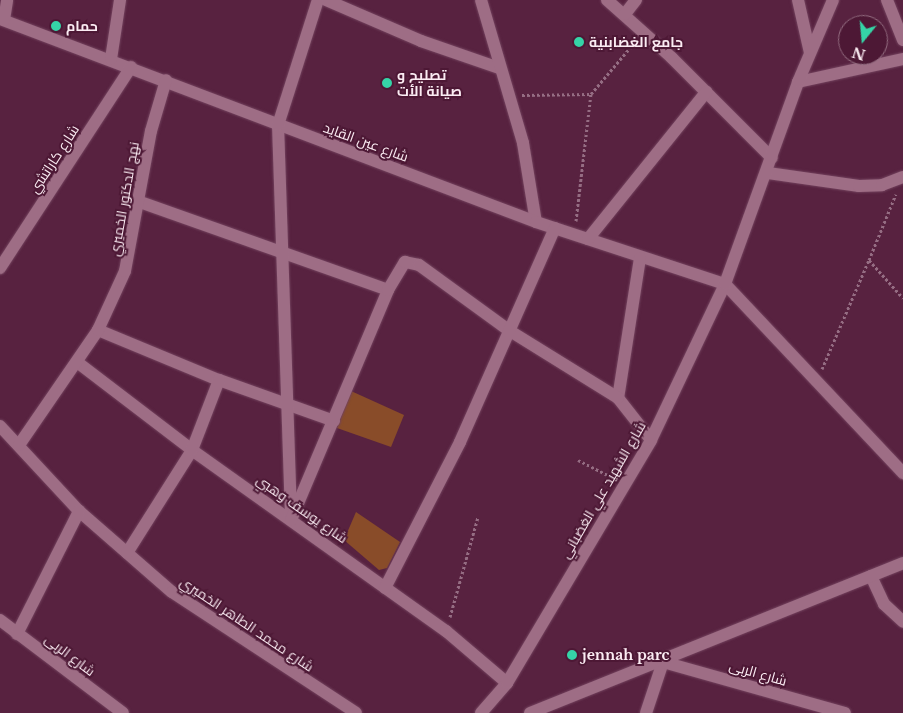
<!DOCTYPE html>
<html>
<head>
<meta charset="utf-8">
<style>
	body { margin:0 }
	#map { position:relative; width:903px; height:713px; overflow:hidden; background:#582240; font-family:"Libre Baskerville",Cairo,serif }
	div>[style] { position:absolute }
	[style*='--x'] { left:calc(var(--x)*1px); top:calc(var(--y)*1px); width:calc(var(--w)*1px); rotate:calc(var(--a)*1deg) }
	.green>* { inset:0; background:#894c29 }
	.path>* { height:3px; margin-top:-1.5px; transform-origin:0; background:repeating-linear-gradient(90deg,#956d83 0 2.5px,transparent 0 5px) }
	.roads { filter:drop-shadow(0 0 1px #72425d) drop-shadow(0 0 1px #72425d) }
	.minor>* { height:12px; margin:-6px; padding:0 6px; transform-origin:6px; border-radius:6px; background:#9e6d85 }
	.dots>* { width:14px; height:14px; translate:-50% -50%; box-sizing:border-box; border:2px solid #4d1835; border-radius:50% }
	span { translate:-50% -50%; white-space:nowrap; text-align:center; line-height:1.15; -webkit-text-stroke:4px #4d1835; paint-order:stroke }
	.poi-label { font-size:14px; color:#fbecf3; font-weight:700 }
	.left { translate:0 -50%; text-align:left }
	.street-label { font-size:14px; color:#fbecf3 }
	.north { position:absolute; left:838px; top:15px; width:50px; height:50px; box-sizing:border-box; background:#4d1835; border:1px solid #936d81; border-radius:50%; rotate:197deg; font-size:14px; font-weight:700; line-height:20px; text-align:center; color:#fbecf3 }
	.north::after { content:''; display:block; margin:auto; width:18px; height:22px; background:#35d4a7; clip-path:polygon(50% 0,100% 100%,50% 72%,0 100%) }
</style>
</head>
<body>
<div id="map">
	<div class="green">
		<i style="clip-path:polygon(351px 391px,404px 415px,391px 447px,337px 428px)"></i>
		<i style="clip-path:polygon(356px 512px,400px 542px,387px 568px,379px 570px,344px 540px)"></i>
	</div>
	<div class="path">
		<i style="--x:522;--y:95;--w:69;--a:-0.8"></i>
		<i style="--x:576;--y:221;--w:128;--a:-83.3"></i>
		<i style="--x:591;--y:94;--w:68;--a:-49.8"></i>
		<i style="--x:869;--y:260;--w:71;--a:-67.8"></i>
		<i style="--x:822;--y:369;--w:119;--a:-66.7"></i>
		<i style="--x:869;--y:260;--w:51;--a:48.2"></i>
		<i style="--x:578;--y:460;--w:39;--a:27"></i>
		<i style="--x:450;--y:617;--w:104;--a:-74.4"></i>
	</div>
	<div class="roads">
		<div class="minor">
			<i style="--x:326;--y:0;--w:103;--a:23.3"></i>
			<i style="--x:421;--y:41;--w:83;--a:19.1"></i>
			<i style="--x:481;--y:0;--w:149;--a:73.6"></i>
			<i style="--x:523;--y:143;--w:80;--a:80.7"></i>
			<i style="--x:607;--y:0;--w:87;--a:41.7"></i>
			<i style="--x:672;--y:58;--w:141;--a:45"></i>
			<i style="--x:798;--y:0;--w:54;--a:77.2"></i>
			<i style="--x:887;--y:0;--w:43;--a:68.2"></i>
			<i style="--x:625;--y:14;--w:18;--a:-52"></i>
			<i style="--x:0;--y:19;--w:573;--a:20.74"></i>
			<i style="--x:536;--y:222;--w:199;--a:18.2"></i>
			<i style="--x:725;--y:284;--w:260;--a:46.7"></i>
			<i style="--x:4;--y:20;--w:20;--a:-81"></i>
			<i style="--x:111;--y:59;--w:60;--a:-81.3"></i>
			<i style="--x:798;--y:82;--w:107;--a:-12.4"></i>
			<i style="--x:768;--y:173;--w:92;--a:8.1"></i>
			<i style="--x:859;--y:186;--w:23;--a:-2"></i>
			<i style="--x:882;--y:185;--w:22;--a:-21"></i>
			<i style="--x:140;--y:202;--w:263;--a:19.5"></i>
			<i style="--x:588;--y:239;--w:189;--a:-51.2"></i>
			<i style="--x:640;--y:258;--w:142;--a:98.9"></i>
			<i style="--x:618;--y:398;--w:53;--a:51.8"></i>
			<i style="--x:0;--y:268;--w:240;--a:-56.9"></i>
			<i style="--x:98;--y:330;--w:131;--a:22.5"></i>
			<i style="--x:219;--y:380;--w:122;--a:19.6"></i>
			<i style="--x:77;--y:362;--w:145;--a:37.4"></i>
			<i style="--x:192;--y:450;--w:312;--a:35.5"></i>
			<i style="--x:446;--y:631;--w:80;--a:40.4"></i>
			<i style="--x:0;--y:426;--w:116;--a:47.1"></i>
			<i style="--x:79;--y:511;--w:123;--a:41.1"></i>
			<i style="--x:172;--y:592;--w:220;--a:33.3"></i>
			<i style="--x:19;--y:445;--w:140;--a:-55.5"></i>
			<i style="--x:98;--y:330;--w:65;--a:-65.4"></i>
			<i style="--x:125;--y:271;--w:142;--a:-79.5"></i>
			<i style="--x:151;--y:131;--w:53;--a:-73.6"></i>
			<i style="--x:291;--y:516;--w:391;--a:-91.9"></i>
			<i style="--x:278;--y:125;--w:131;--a:-72.3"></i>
			<i style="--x:291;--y:520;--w:250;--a:-67.1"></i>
			<i style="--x:388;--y:290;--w:33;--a:-59"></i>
			<i style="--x:405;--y:262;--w:14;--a:12"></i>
			<i style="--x:419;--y:265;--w:112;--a:36"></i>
			<i style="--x:510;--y:331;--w:127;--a:31.8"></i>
			<i style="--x:127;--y:553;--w:122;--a:-57.7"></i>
			<i style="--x:192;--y:450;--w:75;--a:-68.9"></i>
			<i style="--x:871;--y:576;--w:31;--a:65"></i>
			<i style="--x:884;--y:604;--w:26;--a:43"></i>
			<i style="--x:385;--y:588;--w:164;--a:-62.8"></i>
			<i style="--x:460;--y:442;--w:234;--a:-66.1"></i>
			<i style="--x:0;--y:620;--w:154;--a:37.1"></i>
			<i style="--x:17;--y:634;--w:138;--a:-63.2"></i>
			<i style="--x:481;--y:713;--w:40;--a:-49"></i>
			<i style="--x:507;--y:683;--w:282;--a:-59.3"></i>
			<i style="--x:651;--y:440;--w:173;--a:-64.6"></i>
			<i style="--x:725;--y:284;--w:215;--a:-70.1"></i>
			<i style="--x:798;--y:82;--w:89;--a:-66.9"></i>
			<i style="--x:530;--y:713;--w:402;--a:-21.9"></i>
			<i style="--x:646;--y:713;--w:54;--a:-71.6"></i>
			<i style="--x:663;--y:662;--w:189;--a:15.7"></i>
		</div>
	</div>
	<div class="dots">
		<i style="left:56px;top:26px;background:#35d4a7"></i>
		<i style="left:579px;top:42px;background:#35d4a7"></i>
		<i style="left:387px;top:83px;background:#35d4a7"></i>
		<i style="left:572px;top:655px;background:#35d4a7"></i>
	</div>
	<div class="poi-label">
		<span class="left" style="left:66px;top:26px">حمام</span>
		<span class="left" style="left:589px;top:42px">جامع الغضابنية</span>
		<span class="left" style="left:397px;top:83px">تصليح و<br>صيانة الأت</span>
		<span class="left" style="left:582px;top:655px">jennah parc</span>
	</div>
	<div class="street-label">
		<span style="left:366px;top:142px;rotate:20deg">شارع عين القايد</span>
		<span style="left:54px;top:159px;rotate:-57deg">شارع كاراتشي</span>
		<span style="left:124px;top:199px;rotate:-80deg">نهج الدكتور الخميري</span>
		<span style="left:603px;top:490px;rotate:-60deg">شارع الشهيد علي الغضباني</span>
		<span style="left:302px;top:509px;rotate:35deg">شارع يوسف وهبي</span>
		<span style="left:247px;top:624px;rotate:34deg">شارع محمد الطاهر الخميري</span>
		<span style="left:70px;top:655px;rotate:37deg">شارع الربى</span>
		<span style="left:758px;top:673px;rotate:16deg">شارع الربى</span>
	</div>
	<div class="north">N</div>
</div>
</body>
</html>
